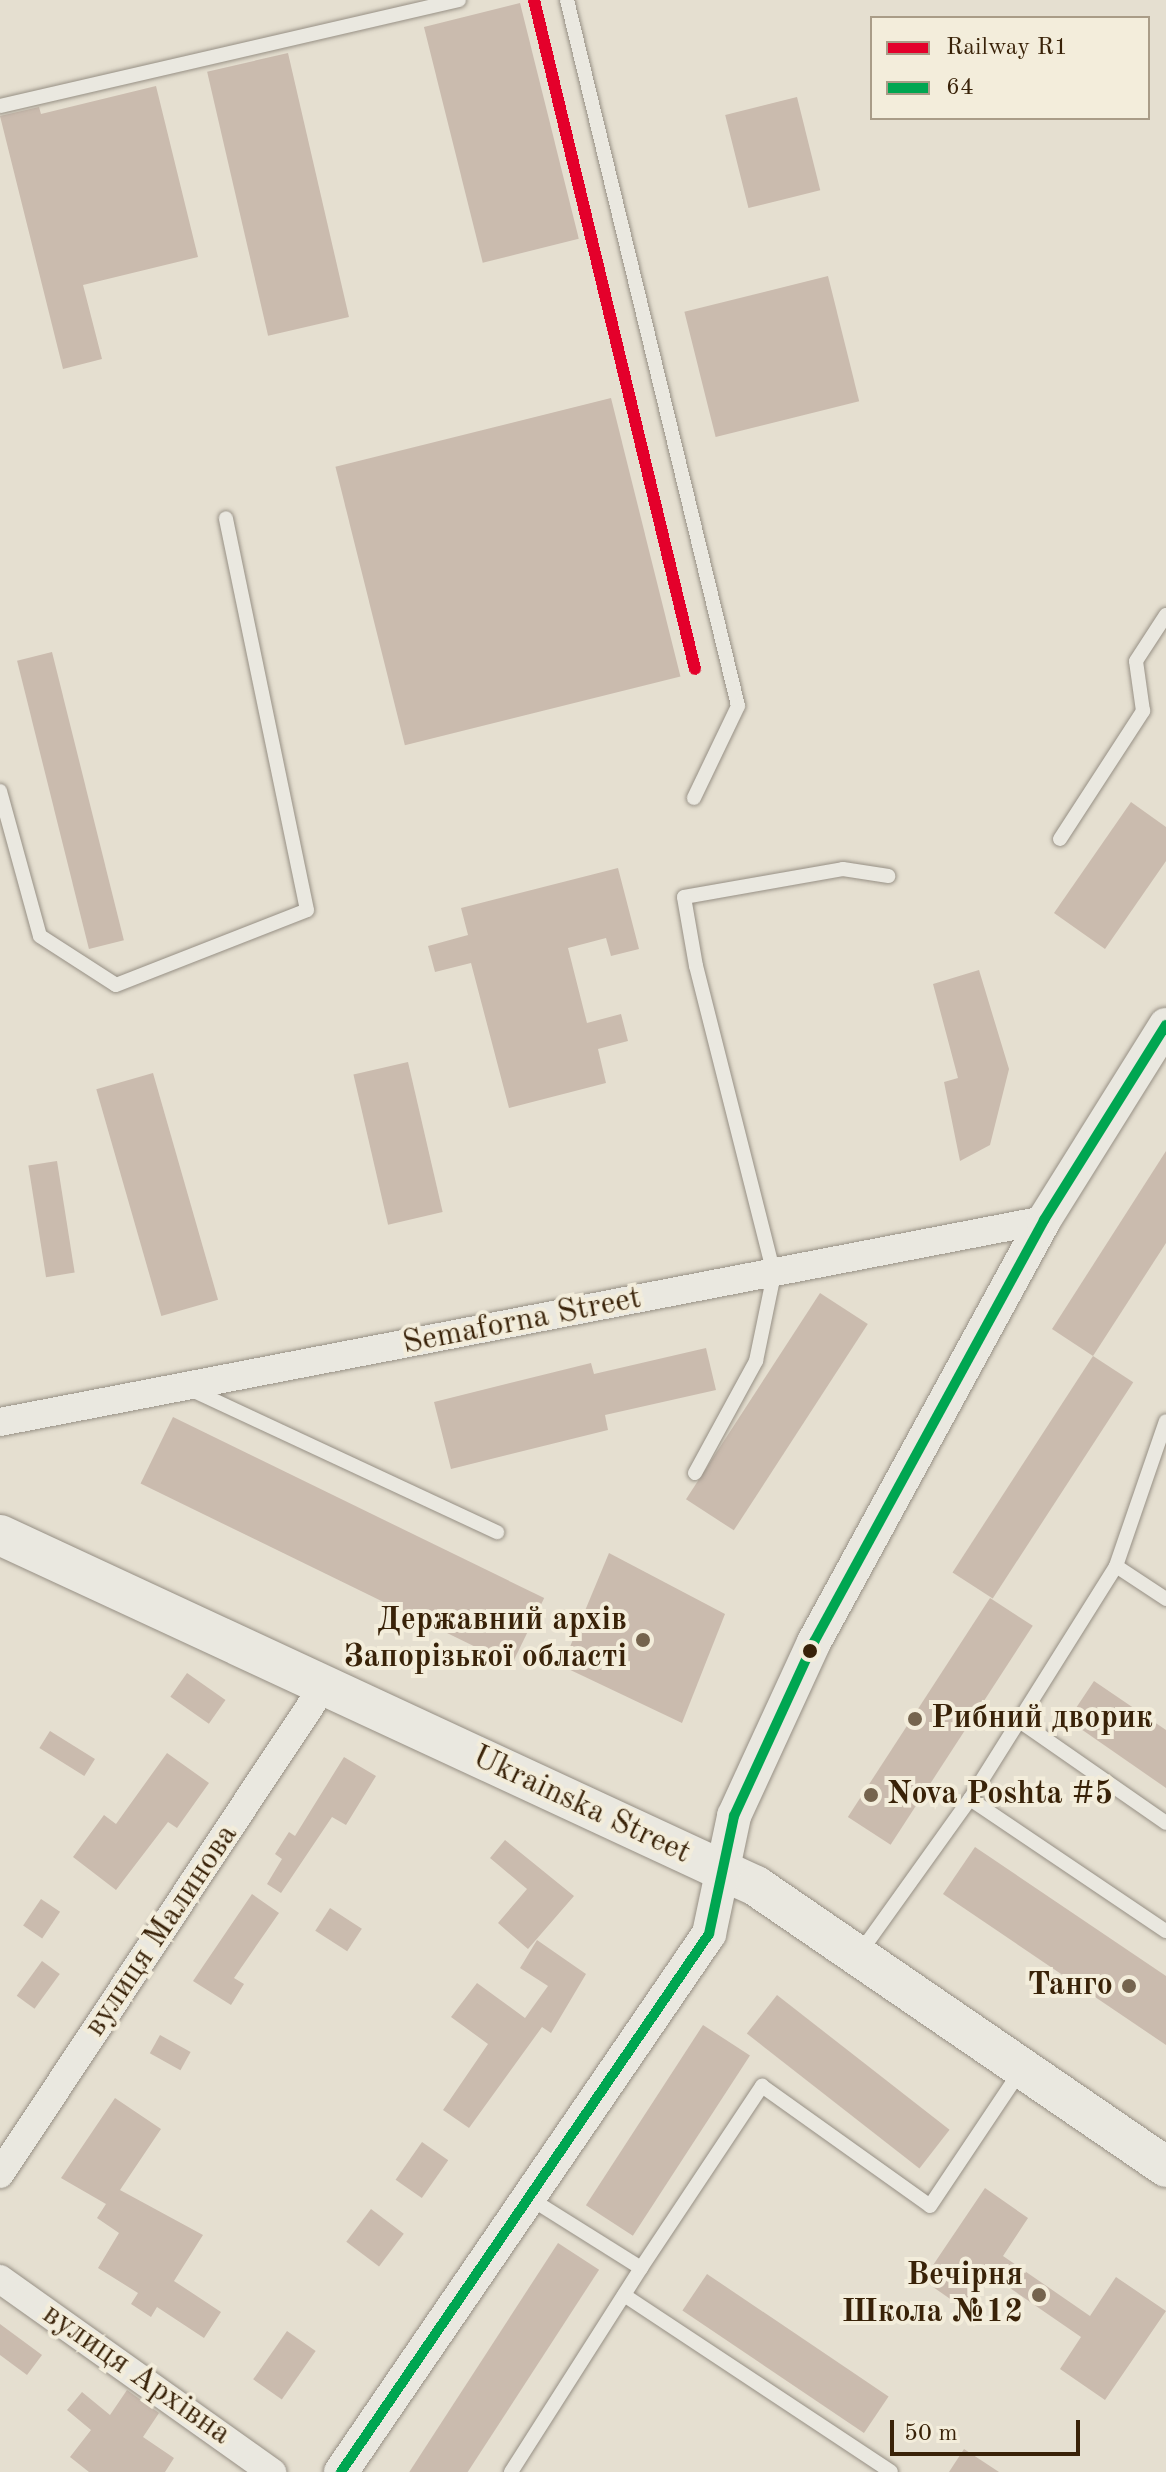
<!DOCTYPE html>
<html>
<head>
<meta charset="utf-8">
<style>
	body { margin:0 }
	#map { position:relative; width:1166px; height:2472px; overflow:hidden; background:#e5dfd0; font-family:"Old Standard TT",serif }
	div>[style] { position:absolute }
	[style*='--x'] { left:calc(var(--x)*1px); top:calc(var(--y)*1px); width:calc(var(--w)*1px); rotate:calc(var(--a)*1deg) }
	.building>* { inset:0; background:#cabbae; transform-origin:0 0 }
	.roads { filter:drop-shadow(0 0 2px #979085) drop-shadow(0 0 2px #979085) }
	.service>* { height:14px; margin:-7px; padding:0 7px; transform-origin:7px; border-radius:7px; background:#eae8e0 }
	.minor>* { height:28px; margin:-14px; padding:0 14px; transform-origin:14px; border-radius:14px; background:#eae8e0 }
	.tertiary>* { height:34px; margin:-17px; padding:0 17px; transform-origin:17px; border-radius:17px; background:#eae8e0 }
	.secondary>* { height:40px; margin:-20px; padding:0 20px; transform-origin:20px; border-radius:20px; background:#eae8e0 }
	.bus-1>* { height:10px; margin:-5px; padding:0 5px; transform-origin:5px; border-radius:5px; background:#00a651 }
	.rail-1>* { height:12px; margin:-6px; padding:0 6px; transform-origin:6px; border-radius:6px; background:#e4002b }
	.dots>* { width:22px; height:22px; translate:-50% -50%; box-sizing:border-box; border:4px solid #f3eddb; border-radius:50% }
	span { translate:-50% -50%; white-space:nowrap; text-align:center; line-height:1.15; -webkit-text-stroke:8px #f3eddb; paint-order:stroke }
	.street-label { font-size:32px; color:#392208 }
	.poi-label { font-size:32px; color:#392208; font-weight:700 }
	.right { translate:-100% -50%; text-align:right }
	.left { translate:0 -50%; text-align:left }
	.legend { position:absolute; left:870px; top:16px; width:280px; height:104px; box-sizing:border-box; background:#f3eddb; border:2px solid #a99c87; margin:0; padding:10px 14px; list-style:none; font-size:24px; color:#392208 }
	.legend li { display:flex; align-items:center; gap:16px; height:40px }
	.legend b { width:40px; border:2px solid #a99c87 }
	.scale { position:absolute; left:890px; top:2420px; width:190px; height:36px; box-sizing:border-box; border:4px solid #392208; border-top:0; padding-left:10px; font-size:24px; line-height:28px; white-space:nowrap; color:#392208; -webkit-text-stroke:6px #f3eddb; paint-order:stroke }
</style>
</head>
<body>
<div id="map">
	<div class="building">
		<i style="left:520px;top:3px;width:243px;height:99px;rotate:76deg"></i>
		<i style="left:288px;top:53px;width:271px;height:83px;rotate:77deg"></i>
		<i style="clip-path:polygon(156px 86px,198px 257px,83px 285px,102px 359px,63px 369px,0 116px,39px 107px,41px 114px)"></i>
		<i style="left:797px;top:97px;width:96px;height:74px;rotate:76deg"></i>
		<i style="left:828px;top:276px;width:129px;height:148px;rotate:76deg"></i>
		<i style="left:611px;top:398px;width:287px;height:284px;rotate:76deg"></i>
		<i style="left:52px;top:652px;width:297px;height:36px;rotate:76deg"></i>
		<i style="clip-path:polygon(1131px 802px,1166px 827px,1166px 861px,1105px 949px,1054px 913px)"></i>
		<i style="clip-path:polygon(618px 868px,639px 949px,611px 956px,606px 938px,568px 948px,587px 1023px,621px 1014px,628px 1041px,598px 1049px,606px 1083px,509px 1108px,471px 963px,435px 972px,428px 946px,468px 935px,461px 908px)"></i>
		<i style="clip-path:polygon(979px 970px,1009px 1069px,990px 1145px,960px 1161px,944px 1082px,958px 1078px,933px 984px)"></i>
		<i style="left:408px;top:1062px;width:154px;height:56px;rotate:77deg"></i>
		<i style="left:153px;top:1073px;width:236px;height:59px;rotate:74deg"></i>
		<i style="clip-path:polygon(1166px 1151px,1166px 1243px,1093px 1356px,1052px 1329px)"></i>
		<i style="left:57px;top:1161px;width:113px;height:29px;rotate:81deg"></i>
		<i style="left:820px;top:1293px;width:57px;height:246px;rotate:33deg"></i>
		<i style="clip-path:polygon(706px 1348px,716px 1390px,605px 1415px,608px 1430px,451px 1469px,434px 1402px,591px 1363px,594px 1374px)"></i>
		<i style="left:1093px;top:1356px;width:48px;height:258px;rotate:33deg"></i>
		<i style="left:173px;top:1417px;width:413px;height:74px;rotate:26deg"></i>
		<i style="clip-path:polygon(609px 1553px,725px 1614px,682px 1723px,562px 1666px)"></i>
		<i style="left:990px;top:1598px;width:51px;height:261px;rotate:33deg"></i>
		<i style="left:187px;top:1673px;width:47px;height:29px;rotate:35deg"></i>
		<i style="clip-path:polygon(1094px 1681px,1166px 1730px,1166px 1788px,1068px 1720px)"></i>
		<i style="left:50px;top:1731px;width:53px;height:20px;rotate:32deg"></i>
		<i style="clip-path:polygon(167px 1753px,209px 1783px,177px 1828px,168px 1822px,116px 1890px,73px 1857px,104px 1815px,116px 1824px)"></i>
		<i style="clip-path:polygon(344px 1757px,376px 1776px,346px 1825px,332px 1817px,281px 1893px,267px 1884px,282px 1859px,275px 1854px,289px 1832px,295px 1836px)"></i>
		<i style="clip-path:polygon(505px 1840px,574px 1896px,528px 1949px,498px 1923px,527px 1889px,490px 1858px)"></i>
		<i style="clip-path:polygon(975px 1847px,1166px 1976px,1166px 2045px,943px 1894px)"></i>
		<i style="clip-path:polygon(252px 1894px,279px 1913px,234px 1978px,244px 1984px,231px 2005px,193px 1981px)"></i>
		<i style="left:41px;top:1899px;width:23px;height:32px;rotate:34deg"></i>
		<i style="left:330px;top:1908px;width:38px;height:27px;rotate:33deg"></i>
		<i style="clip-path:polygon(537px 1940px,586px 1974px,551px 2033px,542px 2027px,469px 2128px,443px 2110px,488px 2044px,451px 2017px,477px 1983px,525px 2018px,548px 1986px,520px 1968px)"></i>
		<i style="left:42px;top:1961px;width:22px;height:43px;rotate:36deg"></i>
		<i style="left:777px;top:1995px;width:219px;height:49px;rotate:38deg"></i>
		<i style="left:703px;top:2025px;width:56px;height:215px;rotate:33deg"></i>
		<i style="left:160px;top:2035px;width:35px;height:21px;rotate:29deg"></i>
		<i style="clip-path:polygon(115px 2098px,161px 2129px,120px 2190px,203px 2235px,174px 2281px,221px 2312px,204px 2338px,157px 2307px,151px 2317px,131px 2304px,138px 2293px,98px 2268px,119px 2233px,97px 2218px,106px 2204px,61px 2178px)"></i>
		<i style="left:422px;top:2142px;width:32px;height:46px;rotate:35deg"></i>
		<i style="clip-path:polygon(985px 2188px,1028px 2218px,1003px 2256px,1090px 2316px,1116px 2277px,1166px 2311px,1105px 2400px,1060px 2369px,1081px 2337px,991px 2275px,966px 2310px,923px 2280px)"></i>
		<i style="left:371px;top:2209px;width:41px;height:41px;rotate:37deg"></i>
		<i style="left:558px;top:2243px;width:49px;height:274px;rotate:33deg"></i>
		<i style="left:707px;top:2274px;width:219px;height:44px;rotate:34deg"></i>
		<i style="clip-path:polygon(0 2324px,42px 2355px,27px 2375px,0 2355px)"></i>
		<i style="left:287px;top:2331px;width:35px;height:59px;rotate:35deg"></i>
		<i style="clip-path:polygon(127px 2390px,159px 2413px,143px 2437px,174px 2458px,165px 2472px,89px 2472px,70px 2457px,91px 2430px,67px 2410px,82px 2392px,110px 2415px)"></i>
		<i style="clip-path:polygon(964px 2449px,999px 2472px,949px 2472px)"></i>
	</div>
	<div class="roads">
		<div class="service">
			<i style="--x:567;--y:0;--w:726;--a:76.38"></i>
			<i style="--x:738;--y:706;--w:102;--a:115.6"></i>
			<i style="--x:0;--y:106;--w:471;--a:-13"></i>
			<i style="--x:0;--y:791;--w:150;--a:74.6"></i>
			<i style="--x:40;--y:936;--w:90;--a:32.8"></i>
			<i style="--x:116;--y:985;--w:205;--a:-21.4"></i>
			<i style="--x:307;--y:910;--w:400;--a:-101.7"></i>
			<i style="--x:1060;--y:839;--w:153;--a:-57"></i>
			<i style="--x:1143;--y:711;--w:50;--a:-98"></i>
			<i style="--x:1136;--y:661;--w:55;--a:-56.9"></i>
			<i style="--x:190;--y:1389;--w:339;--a:25"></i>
			<i style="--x:695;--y:1473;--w:128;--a:-61.4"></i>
			<i style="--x:756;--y:1361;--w:89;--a:-78.3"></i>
			<i style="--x:774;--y:1274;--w:318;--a:-104.2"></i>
			<i style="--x:696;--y:966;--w:70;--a:-99.9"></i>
			<i style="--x:684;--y:897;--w:161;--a:-10"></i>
			<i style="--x:843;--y:869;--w:46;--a:8.8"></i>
			<i style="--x:1116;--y:1566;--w:153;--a:-71"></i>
			<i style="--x:1018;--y:1720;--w:180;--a:34.8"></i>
			<i style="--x:970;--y:1799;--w:275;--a:-57.9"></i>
			<i style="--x:1116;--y:1566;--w:60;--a:33.4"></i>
			<i style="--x:859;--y:1954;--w:191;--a:-54.4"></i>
			<i style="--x:970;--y:1799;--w:236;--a:34"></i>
			<i style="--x:641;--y:2268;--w:219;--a:-56.4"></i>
			<i style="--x:762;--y:2086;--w:206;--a:35.5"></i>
			<i style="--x:930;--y:2206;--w:164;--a:-56.2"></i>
			<i style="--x:624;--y:2295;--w:320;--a:33.5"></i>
			<i style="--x:511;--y:2472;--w:242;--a:-57.5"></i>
			<i style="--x:641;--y:2268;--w:133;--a:-147.9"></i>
		</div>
		<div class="minor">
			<i style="--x:0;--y:1422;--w:1063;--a:-10.95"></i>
			<i style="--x:0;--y:2174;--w:584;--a:-56.45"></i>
			<i style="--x:0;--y:2279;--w:334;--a:35.4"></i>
		</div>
		<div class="tertiary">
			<i style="--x:341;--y:2472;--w:652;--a:-55.63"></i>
			<i style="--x:709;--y:1934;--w:121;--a:-78"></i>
			<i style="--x:734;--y:1816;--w:192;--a:-65.3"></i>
			<i style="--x:814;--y:1642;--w:481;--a:-61.4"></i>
			<i style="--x:1044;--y:1220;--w:230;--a:-58"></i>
		</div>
		<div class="secondary">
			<i style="--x:0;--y:1535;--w:834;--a:24.9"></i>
			<i style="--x:756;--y:1886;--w:497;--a:34.4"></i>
		</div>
	</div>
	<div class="bus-1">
		<i style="--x:341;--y:2472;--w:652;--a:-55.63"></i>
		<i style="--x:709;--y:1934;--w:121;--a:-78"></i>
		<i style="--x:734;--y:1816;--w:192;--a:-65.3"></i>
		<i style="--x:814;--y:1642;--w:481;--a:-61.4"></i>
		<i style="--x:1044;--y:1220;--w:230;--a:-58"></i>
	</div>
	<div class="rail-1">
		<i style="--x:534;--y:0;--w:688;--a:76.47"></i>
	</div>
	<div class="dots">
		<i style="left:643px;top:1640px;background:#75644e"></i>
		<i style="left:810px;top:1651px;background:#392208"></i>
		<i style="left:915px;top:1719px;background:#75644e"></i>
		<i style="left:871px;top:1795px;background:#75644e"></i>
		<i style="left:1129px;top:1986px;background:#75644e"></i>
		<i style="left:1039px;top:2295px;background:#75644e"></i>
	</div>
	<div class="street-label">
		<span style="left:522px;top:1322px;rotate:-11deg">Semaforna Street</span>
		<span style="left:581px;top:1806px;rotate:25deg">Ukrainska Street</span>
		<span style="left:162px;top:1931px;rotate:-56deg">вулиця Малинова</span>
		<span style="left:136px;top:2375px;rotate:35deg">вулиця Архівна</span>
	</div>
	<div class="poi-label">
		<span class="right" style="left:627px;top:1640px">Державний архів<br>Запорізької області</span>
		<span class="left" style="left:931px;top:1719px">Рибний дворик</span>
		<span class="left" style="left:887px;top:1795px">Nova Poshta #5</span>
		<span class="right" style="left:1113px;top:1986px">Танго</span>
		<span class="right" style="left:1023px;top:2295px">Вечірня<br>Школа №12</span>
	</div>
	<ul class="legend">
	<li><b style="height:10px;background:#e4002b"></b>Railway R1</li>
	<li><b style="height:10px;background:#00a651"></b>64</li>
	</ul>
	<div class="scale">50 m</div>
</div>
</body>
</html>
